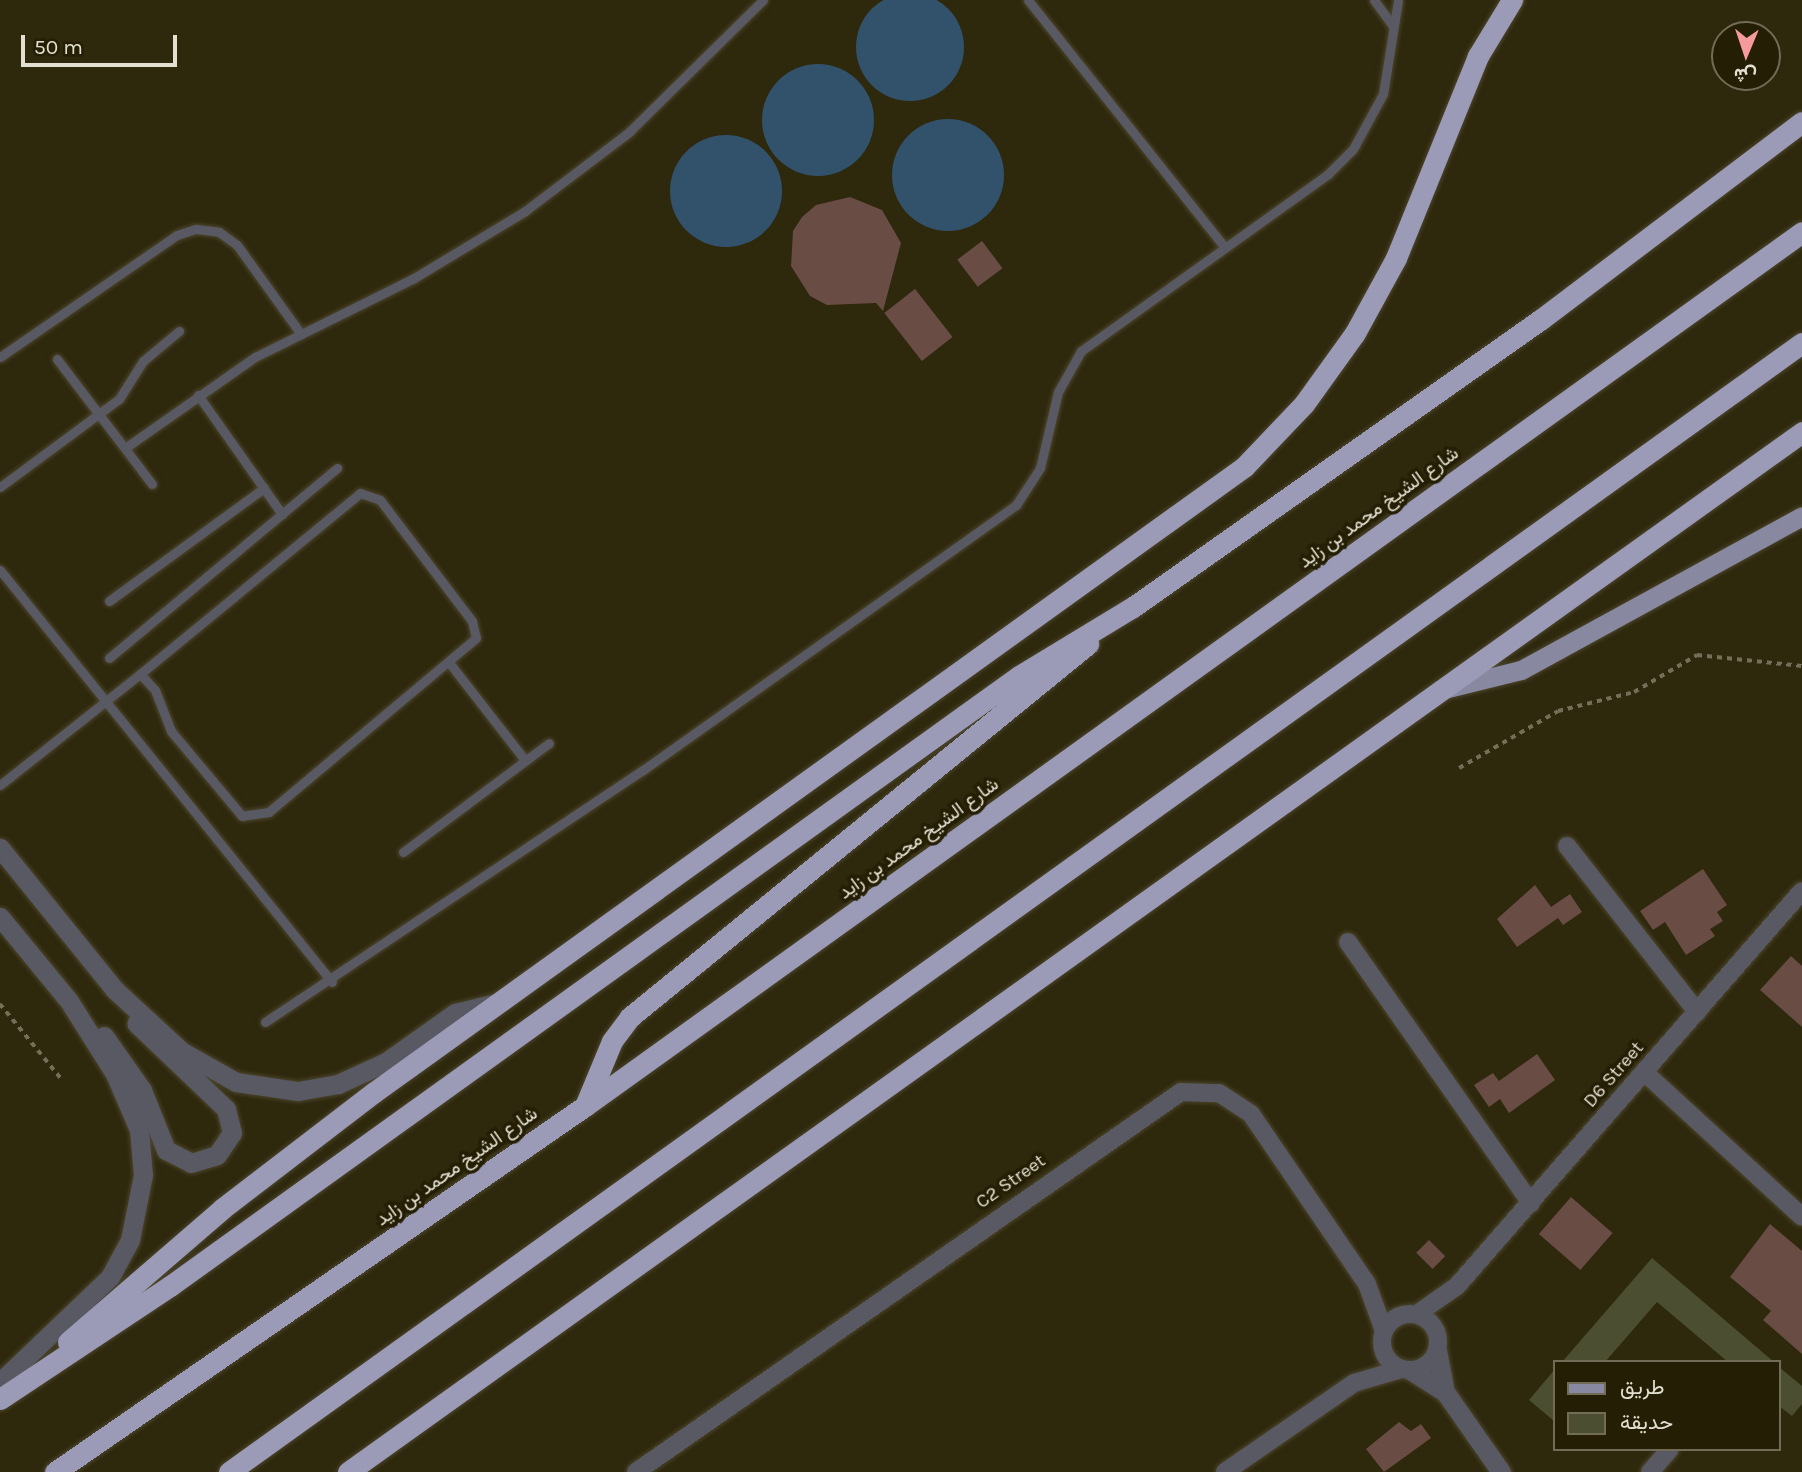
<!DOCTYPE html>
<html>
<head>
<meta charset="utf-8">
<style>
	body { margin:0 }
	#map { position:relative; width:1802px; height:1472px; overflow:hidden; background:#2e280d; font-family:Karla,Vazirmatn,sans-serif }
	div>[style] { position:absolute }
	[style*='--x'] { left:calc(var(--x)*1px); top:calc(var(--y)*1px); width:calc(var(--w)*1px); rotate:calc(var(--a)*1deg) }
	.green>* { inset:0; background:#4b4e30 }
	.water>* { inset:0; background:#32526b }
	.round { border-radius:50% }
	.building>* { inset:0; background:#694c43; transform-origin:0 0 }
	.path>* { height:3.5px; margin-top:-1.75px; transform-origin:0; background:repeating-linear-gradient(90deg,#746f59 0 5px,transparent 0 10px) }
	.roads { filter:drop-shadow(0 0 2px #4b452c) drop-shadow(0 0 2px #4b452c) }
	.service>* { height:9px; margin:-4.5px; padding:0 4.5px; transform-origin:4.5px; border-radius:4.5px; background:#595964 }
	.minor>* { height:18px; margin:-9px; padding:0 9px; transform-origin:9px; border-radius:9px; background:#595964 }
	.minor>.ring { margin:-9px; padding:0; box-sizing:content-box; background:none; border:18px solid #595964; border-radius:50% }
	.tertiary>* { height:19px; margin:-9.5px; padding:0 9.5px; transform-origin:9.5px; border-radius:9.5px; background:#595964 }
	.primary>* { height:19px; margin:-9.5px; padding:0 9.5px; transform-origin:9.5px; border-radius:9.5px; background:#8889a1 }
	.motorway>* { height:21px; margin:-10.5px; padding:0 10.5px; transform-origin:10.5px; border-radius:10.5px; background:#9b9bb8 }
	span { translate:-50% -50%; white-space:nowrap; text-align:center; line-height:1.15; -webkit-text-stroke:7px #241e04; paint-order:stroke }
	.street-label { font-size:19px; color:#e3e0d1 }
	.legend { position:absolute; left:1553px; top:1360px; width:228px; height:91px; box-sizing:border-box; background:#241e04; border:2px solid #706c56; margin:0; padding:9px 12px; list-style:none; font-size:21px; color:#e3e0d1 }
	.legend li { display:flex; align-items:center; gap:14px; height:35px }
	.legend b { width:35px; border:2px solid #706c56 }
	.north { position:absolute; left:1711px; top:21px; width:70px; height:70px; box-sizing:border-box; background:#241e04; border:2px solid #706c56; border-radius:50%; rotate:182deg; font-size:19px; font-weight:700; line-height:28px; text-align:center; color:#e3e0d1 }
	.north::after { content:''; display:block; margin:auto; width:24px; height:32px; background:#f59b9e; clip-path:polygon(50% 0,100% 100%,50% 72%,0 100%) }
	.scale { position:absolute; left:21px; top:35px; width:156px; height:32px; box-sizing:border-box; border:4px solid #e3e0d1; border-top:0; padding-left:9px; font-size:21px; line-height:24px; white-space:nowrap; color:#e3e0d1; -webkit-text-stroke:5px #241e04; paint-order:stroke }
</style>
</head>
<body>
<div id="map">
	<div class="green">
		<i style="clip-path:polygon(1652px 1258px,1774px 1362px,1728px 1362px,1657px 1302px,1605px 1362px,1562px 1362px)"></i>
		<i style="clip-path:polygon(1779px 1367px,1802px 1386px,1802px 1404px,1792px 1416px,1779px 1406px)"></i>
		<i style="clip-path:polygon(1555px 1369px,1555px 1420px,1554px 1421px,1529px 1400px)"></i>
	</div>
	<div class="water">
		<i class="round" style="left:856px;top:-7px;width:108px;height:108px"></i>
		<i class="round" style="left:762px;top:64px;width:112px;height:112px"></i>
		<i class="round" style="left:892px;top:119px;width:112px;height:112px"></i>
		<i class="round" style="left:670px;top:135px;width:112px;height:112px"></i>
	</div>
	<div class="building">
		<i style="clip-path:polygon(850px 197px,882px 210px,901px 243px,883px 311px,876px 303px,827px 305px,810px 296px,791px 266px,793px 231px,802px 217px,816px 205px)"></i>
		<i style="left:982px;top:241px;width:34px;height:31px;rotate:53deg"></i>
		<i style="left:915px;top:289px;width:61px;height:39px;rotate:52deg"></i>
		<i style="clip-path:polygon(1703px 869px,1727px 905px,1717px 912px,1723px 921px,1710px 929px,1715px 936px,1686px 955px,1665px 922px,1653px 930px,1640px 911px)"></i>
		<i style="clip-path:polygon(1535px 885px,1551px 907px,1570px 894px,1582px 912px,1563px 925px,1558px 918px,1517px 947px,1497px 919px)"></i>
		<i style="clip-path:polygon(1791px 956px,1802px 966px,1802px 1027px,1760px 990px)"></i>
		<i style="clip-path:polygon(1537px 1054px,1555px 1080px,1509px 1113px,1500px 1099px,1489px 1107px,1474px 1085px,1493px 1073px,1499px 1081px)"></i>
		<i style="left:1571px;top:1197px;width:55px;height:49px;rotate:41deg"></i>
		<i style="clip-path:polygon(1770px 1224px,1802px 1251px,1802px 1354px,1763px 1320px,1771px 1311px,1730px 1277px)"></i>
		<i style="left:1429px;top:1240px;width:23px;height:18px;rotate:45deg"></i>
		<i style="clip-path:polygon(1399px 1422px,1411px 1431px,1421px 1424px,1431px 1438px,1384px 1472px,1366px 1449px)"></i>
	</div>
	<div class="path">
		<i style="--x:1459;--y:768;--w:114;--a:-29.9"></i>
		<i style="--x:1558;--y:711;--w:78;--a:-14"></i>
		<i style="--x:1634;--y:692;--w:73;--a:-30.4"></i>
		<i style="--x:1697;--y:655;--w:106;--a:6"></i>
		<i style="--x:0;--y:1004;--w:99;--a:50.7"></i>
	</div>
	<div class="roads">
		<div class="service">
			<i style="--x:1028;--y:0;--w:315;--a:51.5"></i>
			<i style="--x:1374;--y:0;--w:31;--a:54"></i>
			<i style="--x:0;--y:357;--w:215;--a:-34.6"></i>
			<i style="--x:177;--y:235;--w:20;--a:-18"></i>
			<i style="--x:196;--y:229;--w:23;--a:7"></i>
			<i style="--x:219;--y:232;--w:22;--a:36"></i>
			<i style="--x:237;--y:245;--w:110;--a:54.3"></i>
			<i style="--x:57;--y:359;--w:157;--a:52.8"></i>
			<i style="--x:198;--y:395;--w:146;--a:54.8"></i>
			<i style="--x:125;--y:448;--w:159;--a:-35"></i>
			<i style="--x:255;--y:357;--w:178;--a:-26.4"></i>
			<i style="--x:414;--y:278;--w:130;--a:-31.1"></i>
			<i style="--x:525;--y:211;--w:131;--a:-37.2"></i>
			<i style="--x:629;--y:132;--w:188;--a:-44.6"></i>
			<i style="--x:0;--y:487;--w:148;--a:-36.5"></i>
			<i style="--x:119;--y:399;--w:45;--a:-57.7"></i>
			<i style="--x:143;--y:361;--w:47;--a:-39.8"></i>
			<i style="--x:360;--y:493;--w:21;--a:19"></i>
			<i style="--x:380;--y:500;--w:152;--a:52.8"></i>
			<i style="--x:472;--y:621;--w:17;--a:77"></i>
			<i style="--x:476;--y:638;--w:270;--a:140"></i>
			<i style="--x:269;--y:812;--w:27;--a:172"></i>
			<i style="--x:242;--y:816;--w:111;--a:-129.9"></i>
			<i style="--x:171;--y:731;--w:44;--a:-111.3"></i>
			<i style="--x:155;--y:690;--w:22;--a:-133"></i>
			<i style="--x:140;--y:674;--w:285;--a:-39.4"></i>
			<i style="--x:0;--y:570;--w:529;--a:51.14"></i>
			<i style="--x:109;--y:601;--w:192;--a:-36.1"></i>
			<i style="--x:109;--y:658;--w:297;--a:-39.8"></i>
			<i style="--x:451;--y:665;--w:120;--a:52.1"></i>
			<i style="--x:0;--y:785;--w:179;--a:-38.4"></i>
			<i style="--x:403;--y:852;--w:182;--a:-36.7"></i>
			<i style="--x:265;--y:1022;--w:454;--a:-33.7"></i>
			<i style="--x:643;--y:770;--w:458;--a:-35.4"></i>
			<i style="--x:1016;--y:505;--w:44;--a:-57"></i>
			<i style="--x:1040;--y:468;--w:78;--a:-76.7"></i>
			<i style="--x:1058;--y:392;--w:47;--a:-60.7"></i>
			<i style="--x:1081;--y:351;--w:304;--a:-35.6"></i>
			<i style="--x:1328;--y:174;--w:35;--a:-45"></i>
			<i style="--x:1353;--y:149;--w:63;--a:-61.4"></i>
			<i style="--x:1383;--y:94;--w:95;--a:-80.9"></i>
		</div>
		<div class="minor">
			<i style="--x:1567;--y:846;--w:211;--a:51.9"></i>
			<i style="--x:1348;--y:942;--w:319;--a:55"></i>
			<i style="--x:1644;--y:1072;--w:214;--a:42.5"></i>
			<i class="ring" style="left:1382px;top:1314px;width:38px;height:38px"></i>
			<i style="--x:1417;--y:1314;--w:49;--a:-35"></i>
			<i style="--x:1457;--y:1286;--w:524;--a:-48.87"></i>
			<i style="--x:636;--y:1472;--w:664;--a:-34.89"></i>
			<i style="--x:1181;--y:1092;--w:38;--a:2"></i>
			<i style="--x:1219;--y:1093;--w:38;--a:33"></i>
			<i style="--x:1251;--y:1114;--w:206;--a:55.7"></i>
			<i style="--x:1367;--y:1284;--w:50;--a:70.1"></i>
			<i style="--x:1225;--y:1472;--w:157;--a:-34.6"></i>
			<i style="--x:1354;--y:1383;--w:49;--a:-16.6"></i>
			<i style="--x:1650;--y:1472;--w:30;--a:-49"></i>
		</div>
		<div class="tertiary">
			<i style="--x:0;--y:848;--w:183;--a:51"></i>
			<i style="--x:115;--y:990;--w:90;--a:42.7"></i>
			<i style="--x:181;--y:1051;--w:63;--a:29.4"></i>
			<i style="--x:236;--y:1082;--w:63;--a:8.3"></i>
			<i style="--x:298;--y:1091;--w:41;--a:-9.9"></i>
			<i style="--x:338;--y:1084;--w:53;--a:-24.6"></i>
			<i style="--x:386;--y:1062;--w:85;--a:-35.4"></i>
			<i style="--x:455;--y:1013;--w:46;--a:-13.7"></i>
			<i style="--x:0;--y:917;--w:109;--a:50.6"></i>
			<i style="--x:69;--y:1001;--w:86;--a:57.8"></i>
			<i style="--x:115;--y:1074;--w:61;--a:66.8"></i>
			<i style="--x:139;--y:1130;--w:45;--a:84.9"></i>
			<i style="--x:143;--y:1175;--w:66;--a:101.3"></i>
			<i style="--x:130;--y:1240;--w:42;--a:118.4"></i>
			<i style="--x:110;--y:1277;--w:152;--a:136.3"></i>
			<i style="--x:104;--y:1036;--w:66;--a:54.9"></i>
			<i style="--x:142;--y:1090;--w:65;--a:68.2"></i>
			<i style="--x:166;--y:1150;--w:28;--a:27"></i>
			<i style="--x:191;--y:1163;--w:27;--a:-17"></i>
			<i style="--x:217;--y:1155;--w:27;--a:-56"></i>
			<i style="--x:232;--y:1133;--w:25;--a:-104"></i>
			<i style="--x:226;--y:1109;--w:124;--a:-136.3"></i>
			<i style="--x:1437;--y:1350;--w:43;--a:79.2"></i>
			<i style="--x:1410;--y:1370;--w:41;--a:32.2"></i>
			<i style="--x:1445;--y:1392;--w:98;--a:55"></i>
		</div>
		<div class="primary">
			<i style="--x:1440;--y:690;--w:83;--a:-13.9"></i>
			<i style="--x:1521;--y:670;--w:320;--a:-28.7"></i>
		</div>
		<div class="motorway">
			<i style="--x:585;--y:1106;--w:70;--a:-67.4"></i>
			<i style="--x:612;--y:1041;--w:30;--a:-53"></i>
			<i style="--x:630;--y:1017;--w:591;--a:-39.16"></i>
			<i style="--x:68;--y:1342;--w:205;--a:-40.8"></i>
			<i style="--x:223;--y:1208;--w:189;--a:-37.5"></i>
			<i style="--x:373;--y:1093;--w:1073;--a:-35.71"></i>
			<i style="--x:1244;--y:467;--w:87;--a:-46.4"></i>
			<i style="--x:1304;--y:404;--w:87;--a:-54.3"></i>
			<i style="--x:1355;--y:333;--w:85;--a:-61.3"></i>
			<i style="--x:1396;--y:258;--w:218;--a:-67.9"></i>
			<i style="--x:1478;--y:56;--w:66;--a:-58.7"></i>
			<i style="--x:0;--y:1399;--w:204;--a:-33.6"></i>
			<i style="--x:170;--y:1286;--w:1045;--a:-35.7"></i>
			<i style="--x:1019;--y:676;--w:133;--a:-31.2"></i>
			<i style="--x:1133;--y:607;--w:498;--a:-35.2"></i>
			<i style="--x:1540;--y:320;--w:328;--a:-37.1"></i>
			<i style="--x:55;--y:1472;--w:644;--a:-34.63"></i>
			<i style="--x:585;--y:1106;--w:1498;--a:-35.68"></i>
			<i style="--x:229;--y:1472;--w:1936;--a:-35.67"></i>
			<i style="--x:348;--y:1472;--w:1788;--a:-35.57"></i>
		</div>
	</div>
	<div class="street-label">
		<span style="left:1379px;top:508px;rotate:-36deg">شارع الشيخ محمد بن زايد</span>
		<span style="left:919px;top:839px;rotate:-36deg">شارع الشيخ محمد بن زايد</span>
		<span style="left:1614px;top:1075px;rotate:-49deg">D6 Street</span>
		<span style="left:457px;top:1167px;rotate:-35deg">شارع الشيخ محمد بن زايد</span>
		<span style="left:1011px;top:1182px;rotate:-35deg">C2 Street</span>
	</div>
	<ul class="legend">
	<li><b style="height:9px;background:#8889a1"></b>طريق</li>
	<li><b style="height:19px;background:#4b4e30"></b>حديقة</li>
	</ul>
	<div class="north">ش</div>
	<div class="scale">50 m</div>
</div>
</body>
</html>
